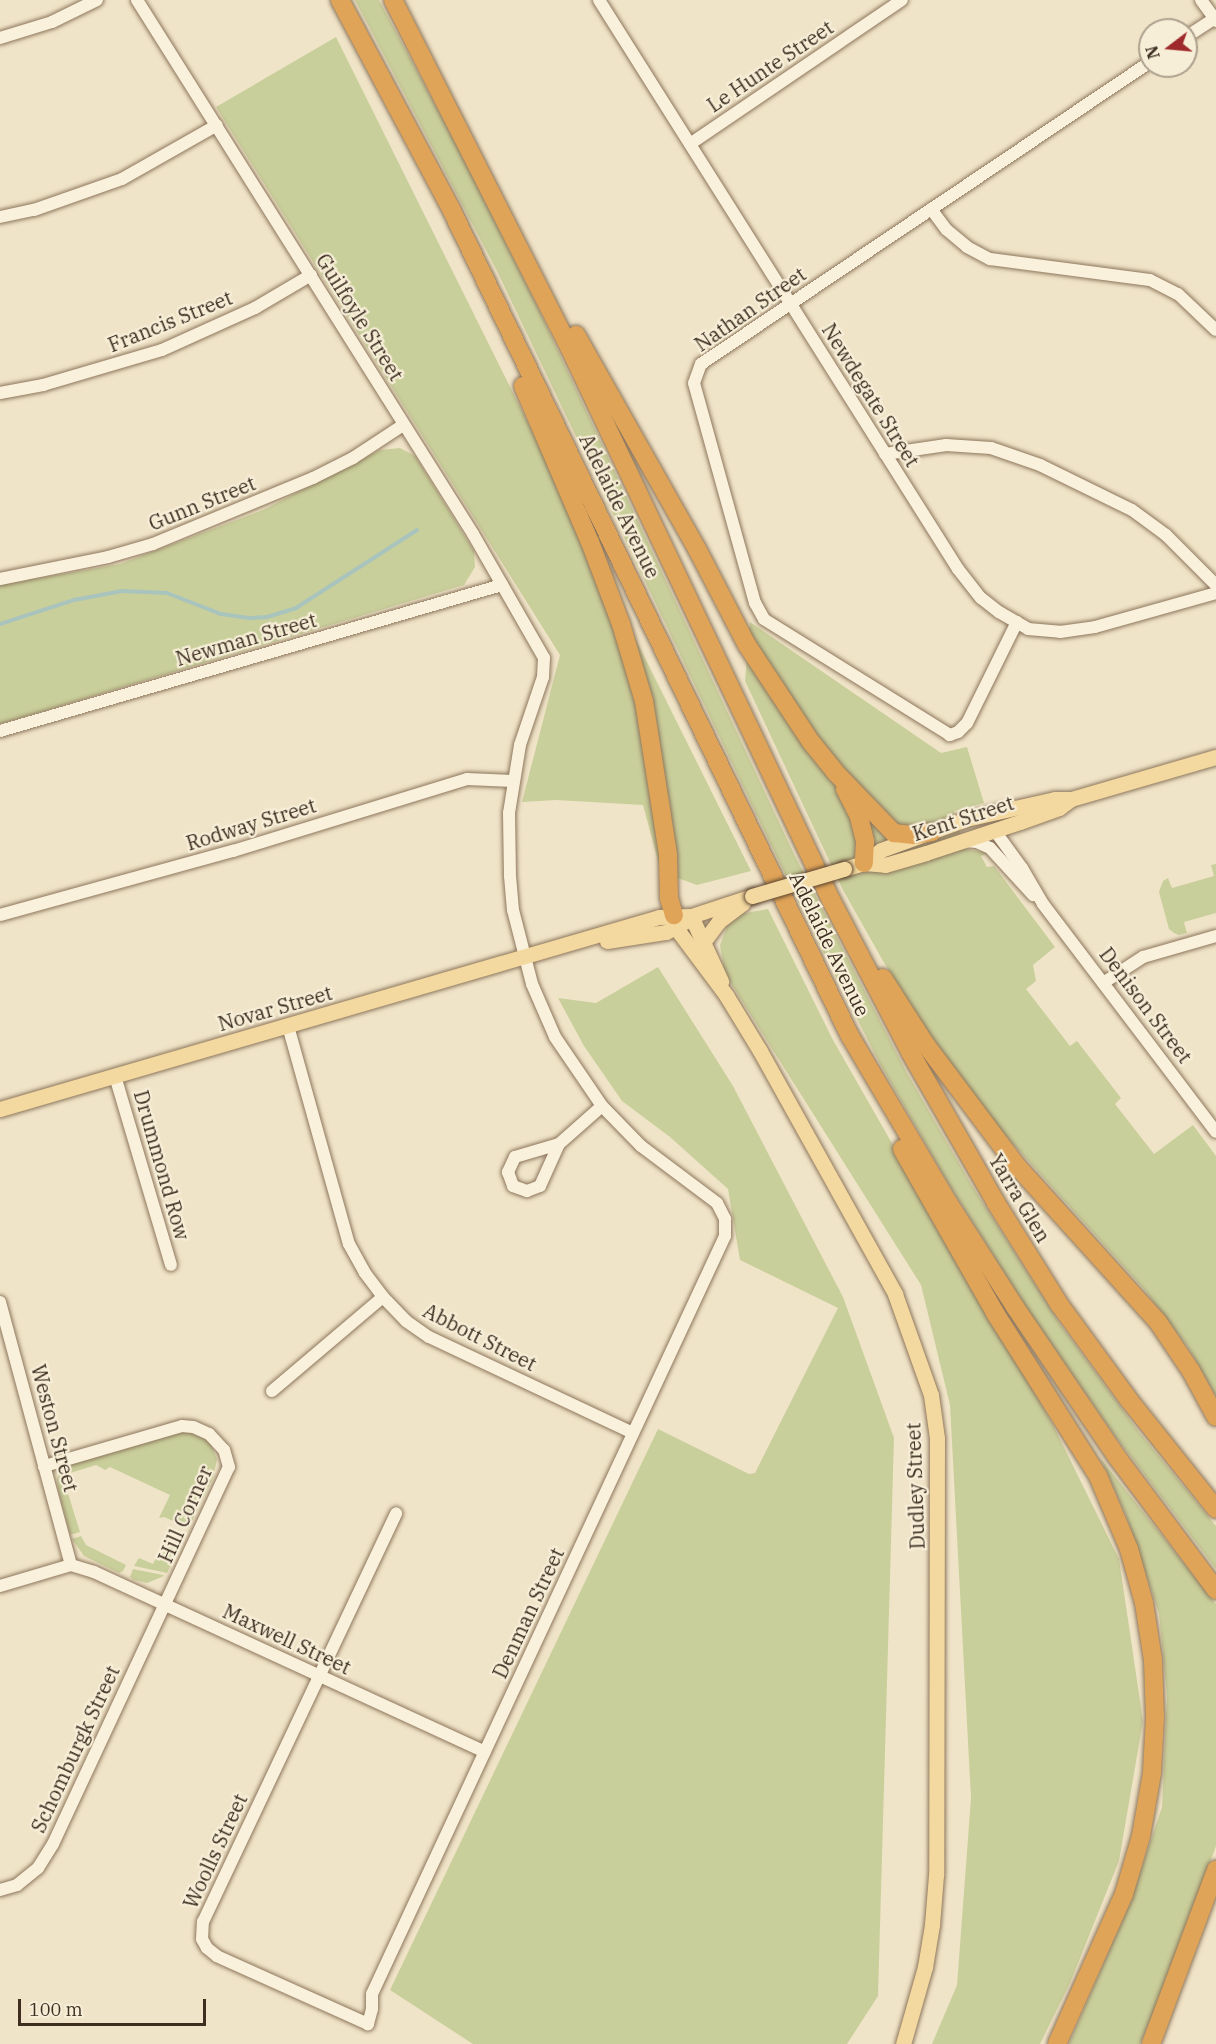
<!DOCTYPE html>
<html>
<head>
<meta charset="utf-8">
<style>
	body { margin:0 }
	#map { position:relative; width:1216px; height:2044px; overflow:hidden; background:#f0e4c8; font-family:"IBM Plex Serif",serif }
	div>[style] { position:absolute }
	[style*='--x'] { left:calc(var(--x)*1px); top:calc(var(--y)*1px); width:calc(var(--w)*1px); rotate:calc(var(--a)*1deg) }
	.green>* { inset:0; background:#c9cf9b }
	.stream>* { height:4px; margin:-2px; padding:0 2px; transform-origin:2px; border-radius:2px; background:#a9c4bc }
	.roads { filter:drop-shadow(0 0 2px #8d765c) drop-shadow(0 0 2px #8d765c) }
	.minor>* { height:12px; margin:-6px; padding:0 6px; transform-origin:6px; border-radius:6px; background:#faf1dc }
	.major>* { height:15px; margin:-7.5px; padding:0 7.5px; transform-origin:7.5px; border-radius:7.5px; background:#f3d9a0 }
	.highway>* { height:18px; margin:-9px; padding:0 9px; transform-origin:9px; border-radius:9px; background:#e0a458 }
	.bridges { filter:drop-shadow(0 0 2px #5b4430) drop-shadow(0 0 2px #5b4430) }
	.major-bridge>* { height:15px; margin:-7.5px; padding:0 7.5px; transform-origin:7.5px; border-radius:7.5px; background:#f3d9a0 }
	span { translate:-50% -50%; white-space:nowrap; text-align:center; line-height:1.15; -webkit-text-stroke:4.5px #f7eed8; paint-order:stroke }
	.street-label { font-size:20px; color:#3d2e20 }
	.north { position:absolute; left:1138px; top:18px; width:60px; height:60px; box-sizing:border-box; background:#f7eed8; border:2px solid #ada18e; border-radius:50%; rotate:254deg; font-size:16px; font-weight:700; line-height:24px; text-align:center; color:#3d2e20 }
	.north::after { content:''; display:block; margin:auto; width:21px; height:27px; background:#9e2a2b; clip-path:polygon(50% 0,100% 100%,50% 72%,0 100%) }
	.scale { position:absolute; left:18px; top:1999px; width:188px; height:27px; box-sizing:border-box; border:3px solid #3d2e20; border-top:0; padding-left:8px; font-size:18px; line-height:21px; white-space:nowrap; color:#3d2e20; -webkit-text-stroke:4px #f7eed8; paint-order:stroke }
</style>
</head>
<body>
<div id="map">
	<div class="green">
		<i style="clip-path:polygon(355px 0,379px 0,455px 142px,539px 310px,794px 854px,907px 1073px,971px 1184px,1060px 1324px,1139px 1432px,1216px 1526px,1216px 1569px,1113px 1433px,1025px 1306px,947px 1181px,880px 1064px,804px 914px,497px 271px)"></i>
		<i style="clip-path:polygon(336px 37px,751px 871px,697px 885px,661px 872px,643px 805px,556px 800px,522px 802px,560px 655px,216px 107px)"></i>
		<i style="clip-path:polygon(400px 448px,415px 456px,474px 551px,475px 567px,464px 585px,0 724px,0 585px,120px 564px,263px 510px,380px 450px)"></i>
		<i style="clip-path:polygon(750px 622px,941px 753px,967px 747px,984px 803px,954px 811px,965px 849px,988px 853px,981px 856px,987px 867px,994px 866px,1055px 947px,1033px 965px,1036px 981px,1026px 989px,1070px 1046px,1077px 1041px,1121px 1098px,1115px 1104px,1154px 1154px,1193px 1125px,1216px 1156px,1216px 1396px,1188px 1347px,1143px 1288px,995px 1124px,925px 1029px,883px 961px,843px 890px,745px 681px)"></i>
		<i style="clip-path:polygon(1216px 864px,1216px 913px,1184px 922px,1187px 933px,1179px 935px,1174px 933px,1169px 929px,1159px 892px,1163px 881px,1168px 878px,1172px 888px,1214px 876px,1211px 865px)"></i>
		<i style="clip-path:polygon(768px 909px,833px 1040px,1054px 1427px,1119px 1559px,1143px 1721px,1119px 1861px,1070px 1983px,1040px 2044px,932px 2044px,957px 1985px,971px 1798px,950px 1405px,921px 1285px,725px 974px,720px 945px,727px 926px,740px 914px)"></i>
		<i style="clip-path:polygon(658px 967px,733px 1086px,843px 1297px,894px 1438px,878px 1996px,847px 2044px,473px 2044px,390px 1990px,658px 1429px,749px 1474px,755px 1473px,838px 1308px,740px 1260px,728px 1189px,670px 1137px,622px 1101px,584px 1046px,558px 998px,596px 1003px)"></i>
		<i style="clip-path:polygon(181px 1432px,201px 1435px,210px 1442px,217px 1459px,213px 1478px,189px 1527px,178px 1526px,178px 1523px,164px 1517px,159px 1518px,170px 1495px,110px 1467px,105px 1470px,96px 1465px,67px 1474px,65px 1467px,70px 1463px)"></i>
		<i style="clip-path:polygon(1101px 1459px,1216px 1604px,1216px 1846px,1166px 1983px,1140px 2044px,1069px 2044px,1130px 1903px,1162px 1807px,1167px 1696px,1159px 1613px,1126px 1515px)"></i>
		<i style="clip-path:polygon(61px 1471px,80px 1532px,74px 1534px,70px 1534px,58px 1489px,57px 1479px)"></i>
		<i style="clip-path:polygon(170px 1530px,183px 1539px,167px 1573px,134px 1566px,139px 1558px,153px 1564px)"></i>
		<i style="clip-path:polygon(81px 1536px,86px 1545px,126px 1565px,123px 1571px,119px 1573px,84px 1556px,72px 1539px)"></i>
		<i style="clip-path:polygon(133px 1569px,163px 1575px,164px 1576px,147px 1583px,134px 1580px,130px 1577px)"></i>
	</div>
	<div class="stream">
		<i style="--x:0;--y:624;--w:78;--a:-18"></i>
		<i style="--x:74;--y:600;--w:49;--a:-10.6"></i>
		<i style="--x:122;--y:591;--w:45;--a:2.5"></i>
		<i style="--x:167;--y:593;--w:58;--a:21.3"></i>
		<i style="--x:221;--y:614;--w:30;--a:8"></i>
		<i style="--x:251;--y:618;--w:16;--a:-4"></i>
		<i style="--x:267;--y:617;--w:30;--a:-17"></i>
		<i style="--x:296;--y:608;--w:144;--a:-32.8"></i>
	</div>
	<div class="roads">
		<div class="minor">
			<i style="--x:137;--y:0;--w:631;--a:57.82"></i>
			<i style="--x:473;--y:534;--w:143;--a:60.2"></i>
			<i style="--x:544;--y:658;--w:19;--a:93"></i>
			<i style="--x:543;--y:677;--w:72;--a:108.7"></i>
			<i style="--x:520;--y:745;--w:69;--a:99.2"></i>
			<i style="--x:509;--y:813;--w:63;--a:89.1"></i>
			<i style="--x:510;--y:876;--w:34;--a:85"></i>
			<i style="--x:513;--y:910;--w:76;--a:75.6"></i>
			<i style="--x:532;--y:984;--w:58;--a:66.5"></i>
			<i style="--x:555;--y:1037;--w:83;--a:55.7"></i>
			<i style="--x:602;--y:1106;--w:56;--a:45.7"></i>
			<i style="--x:641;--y:1146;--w:95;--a:36.9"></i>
			<i style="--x:717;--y:1203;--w:18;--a:63"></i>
			<i style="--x:725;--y:1219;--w:17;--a:90"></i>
			<i style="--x:725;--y:1236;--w:836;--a:114.97"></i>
			<i style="--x:372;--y:1994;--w:15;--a:90"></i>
			<i style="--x:372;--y:2009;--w:16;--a:105"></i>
			<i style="--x:368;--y:2024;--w:166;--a:-155.8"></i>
			<i style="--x:217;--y:1956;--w:13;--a:-141"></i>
			<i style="--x:207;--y:1948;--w:10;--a:-119"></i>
			<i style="--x:202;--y:1939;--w:17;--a:-87"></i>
			<i style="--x:203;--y:1922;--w:452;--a:-64.7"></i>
			<i style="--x:599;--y:0;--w:673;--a:57.75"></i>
			<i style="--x:958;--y:569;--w:37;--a:52"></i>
			<i style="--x:981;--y:598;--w:23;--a:38"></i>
			<i style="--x:999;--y:612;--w:34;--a:30"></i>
			<i style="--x:1028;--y:629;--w:32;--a:5"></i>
			<i style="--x:1060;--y:632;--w:35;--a:-8"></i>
			<i style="--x:1095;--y:627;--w:126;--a:-15.7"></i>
			<i style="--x:1201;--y:0;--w:26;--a:54"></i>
			<i style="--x:1186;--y:37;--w:33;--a:-33"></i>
			<i style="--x:0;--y:38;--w:54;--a:-17.1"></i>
			<i style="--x:52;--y:22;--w:50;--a:-26.1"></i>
			<i style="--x:690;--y:144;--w:256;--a:-34.2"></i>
			<i style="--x:931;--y:209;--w:26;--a:53"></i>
			<i style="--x:947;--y:230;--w:26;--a:40"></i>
			<i style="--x:967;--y:247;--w:26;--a:28"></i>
			<i style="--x:990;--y:259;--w:161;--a:7.5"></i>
			<i style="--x:1150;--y:280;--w:31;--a:27"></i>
			<i style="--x:1178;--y:294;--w:52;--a:43.5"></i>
			<i style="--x:0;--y:217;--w:35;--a:-12"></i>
			<i style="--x:34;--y:210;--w:93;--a:-19.4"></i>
			<i style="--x:122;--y:179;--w:109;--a:-29.6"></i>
			<i style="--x:0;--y:393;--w:44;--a:-10.5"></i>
			<i style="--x:43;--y:385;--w:124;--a:-16.4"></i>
			<i style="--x:162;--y:350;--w:102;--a:-24.3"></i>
			<i style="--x:255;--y:308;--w:65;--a:-30.5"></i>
			<i style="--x:885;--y:454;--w:62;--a:-8.4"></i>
			<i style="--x:946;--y:445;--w:45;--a:3.8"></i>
			<i style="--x:991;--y:448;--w:52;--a:19.1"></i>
			<i style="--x:1040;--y:465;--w:102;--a:26.1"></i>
			<i style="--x:1132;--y:510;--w:42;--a:36.3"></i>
			<i style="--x:1166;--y:535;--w:71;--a:45"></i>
			<i style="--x:0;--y:579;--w:110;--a:-11.5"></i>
			<i style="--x:108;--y:557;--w:47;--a:-16.1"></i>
			<i style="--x:153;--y:544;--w:173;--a:-22.4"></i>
			<i style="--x:313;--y:478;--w:45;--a:-26.6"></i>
			<i style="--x:353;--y:458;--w:60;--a:-33.4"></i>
			<i style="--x:1017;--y:622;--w:113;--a:116.3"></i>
			<i style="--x:967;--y:723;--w:13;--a:135"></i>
			<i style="--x:958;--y:732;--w:9;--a:159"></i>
			<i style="--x:950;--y:735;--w:219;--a:-148.1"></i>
			<i style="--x:764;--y:619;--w:18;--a:-119"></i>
			<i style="--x:755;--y:603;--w:228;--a:-105.5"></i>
			<i style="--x:694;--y:383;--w:20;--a:-70"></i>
			<i style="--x:701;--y:364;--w:541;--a:-33.93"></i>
			<i style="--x:0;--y:731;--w:523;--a:-16.22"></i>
			<i style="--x:995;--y:831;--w:46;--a:53.9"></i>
			<i style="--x:1022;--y:868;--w:42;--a:59.7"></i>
			<i style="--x:1043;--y:904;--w:286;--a:52.8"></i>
			<i style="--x:965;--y:841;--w:12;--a:5"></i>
			<i style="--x:977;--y:842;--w:14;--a:25"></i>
			<i style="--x:990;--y:848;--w:64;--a:47.5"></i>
			<i style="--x:0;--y:915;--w:242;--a:-15.4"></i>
			<i style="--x:233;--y:851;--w:245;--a:-17.1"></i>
			<i style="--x:467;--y:779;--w:46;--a:2.5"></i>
			<i style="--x:1103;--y:983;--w:48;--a:-33"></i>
			<i style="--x:1143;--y:957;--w:76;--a:-16"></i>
			<i style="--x:288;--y:1026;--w:226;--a:74.4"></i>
			<i style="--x:349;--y:1244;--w:33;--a:61"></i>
			<i style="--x:365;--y:1273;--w:30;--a:53"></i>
			<i style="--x:383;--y:1297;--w:33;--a:46"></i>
			<i style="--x:406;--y:1321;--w:28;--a:35"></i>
			<i style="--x:429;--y:1337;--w:225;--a:25.2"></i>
			<i style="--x:115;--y:1076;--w:197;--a:73.5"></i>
			<i style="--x:559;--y:1144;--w:46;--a:163.5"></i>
			<i style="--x:515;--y:1157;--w:17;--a:115"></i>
			<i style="--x:508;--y:1172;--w:15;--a:70"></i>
			<i style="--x:513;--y:1186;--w:15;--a:20"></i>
			<i style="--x:527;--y:1191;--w:14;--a:-21"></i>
			<i style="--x:540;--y:1186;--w:46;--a:-65.7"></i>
			<i style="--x:559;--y:1144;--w:57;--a:-41.5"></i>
			<i style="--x:0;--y:1302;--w:272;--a:74.9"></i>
			<i style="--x:272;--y:1391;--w:145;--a:-40.3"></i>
			<i style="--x:71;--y:1565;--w:24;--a:17"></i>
			<i style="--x:94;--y:1572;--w:430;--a:24.7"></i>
			<i style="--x:0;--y:1586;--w:74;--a:-16.5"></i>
			<i style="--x:0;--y:1890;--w:18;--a:-16"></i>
			<i style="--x:17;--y:1885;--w:27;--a:-39"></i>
			<i style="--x:38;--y:1868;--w:28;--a:-58"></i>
			<i style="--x:53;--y:1844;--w:416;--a:-65"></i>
			<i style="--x:229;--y:1467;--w:18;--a:-106"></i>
			<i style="--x:224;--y:1450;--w:22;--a:-133"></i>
			<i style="--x:209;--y:1434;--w:17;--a:-156"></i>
			<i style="--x:193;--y:1427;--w:11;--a:-175"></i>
			<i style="--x:182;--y:1426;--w:144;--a:163.8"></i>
		</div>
		<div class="major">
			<i style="--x:864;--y:863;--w:21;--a:5"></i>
			<i style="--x:885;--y:865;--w:43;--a:-16.3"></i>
			<i style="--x:926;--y:853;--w:99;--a:-18.3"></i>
			<i style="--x:1020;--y:822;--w:41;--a:-19.7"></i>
			<i style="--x:1059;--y:808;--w:15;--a:-37"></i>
			<i style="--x:844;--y:869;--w:21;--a:-17"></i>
			<i style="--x:864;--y:863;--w:21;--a:-37"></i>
			<i style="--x:881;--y:850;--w:90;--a:-20"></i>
			<i style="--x:966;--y:819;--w:91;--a:-12.7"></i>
			<i style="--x:1055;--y:799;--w:16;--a:0"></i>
			<i style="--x:1071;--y:799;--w:151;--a:-16.2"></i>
			<i style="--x:674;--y:915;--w:18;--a:74"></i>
			<i style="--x:679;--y:932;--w:79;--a:53.3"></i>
			<i style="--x:726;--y:995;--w:66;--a:58.7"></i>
			<i style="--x:760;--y:1051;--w:278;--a:60.9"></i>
			<i style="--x:895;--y:1294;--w:107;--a:70.4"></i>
			<i style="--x:931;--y:1395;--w:43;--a:82.1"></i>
			<i style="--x:937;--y:1438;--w:437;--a:90.1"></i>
			<i style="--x:936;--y:1875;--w:50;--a:94.6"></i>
			<i style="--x:932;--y:1925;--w:43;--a:99.5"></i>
			<i style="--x:925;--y:1967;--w:80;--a:105.9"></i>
			<i style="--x:691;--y:916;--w:72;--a:65.2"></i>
			<i style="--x:607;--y:941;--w:60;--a:-8.7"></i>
			<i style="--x:666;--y:932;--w:21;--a:-29"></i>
			<i style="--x:704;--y:941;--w:25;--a:-53"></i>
			<i style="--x:719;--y:921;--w:30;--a:-37"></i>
			<i style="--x:0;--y:1109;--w:686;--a:-16.24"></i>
			<i style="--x:659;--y:917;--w:32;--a:-2"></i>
			<i style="--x:691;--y:916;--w:64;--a:-18.2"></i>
		</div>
		<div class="highway">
			<i style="--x:340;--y:0;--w:239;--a:62"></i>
			<i style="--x:452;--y:211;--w:916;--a:64.25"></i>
			<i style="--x:850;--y:1036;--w:195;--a:59.5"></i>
			<i style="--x:949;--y:1204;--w:122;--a:57.3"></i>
			<i style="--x:1015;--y:1307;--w:181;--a:55.8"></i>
			<i style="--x:1117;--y:1457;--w:166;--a:53.3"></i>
			<i style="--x:393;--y:0;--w:389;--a:63.1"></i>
			<i style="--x:569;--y:347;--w:612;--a:64.65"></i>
			<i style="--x:831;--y:900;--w:171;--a:62.5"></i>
			<i style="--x:910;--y:1052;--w:174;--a:60.3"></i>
			<i style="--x:996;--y:1203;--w:119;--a:58"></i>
			<i style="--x:1059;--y:1304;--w:119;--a:53.9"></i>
			<i style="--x:1129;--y:1400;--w:139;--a:51.4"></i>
			<i style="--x:576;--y:335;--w:246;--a:60.5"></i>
			<i style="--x:697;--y:549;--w:108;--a:62.5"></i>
			<i style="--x:747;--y:645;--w:116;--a:56.6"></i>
			<i style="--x:811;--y:742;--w:38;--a:51"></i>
			<i style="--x:835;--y:772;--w:85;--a:46"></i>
			<i style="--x:894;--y:833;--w:20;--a:6"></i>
			<i style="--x:914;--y:835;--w:18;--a:-9"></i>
			<i style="--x:523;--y:386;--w:170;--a:66.8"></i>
			<i style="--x:590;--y:542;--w:88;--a:69.3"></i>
			<i style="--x:621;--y:624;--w:80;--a:73.4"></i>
			<i style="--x:644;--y:701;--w:156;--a:81.1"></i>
			<i style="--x:668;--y:855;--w:43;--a:88.7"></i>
			<i style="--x:669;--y:898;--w:18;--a:74"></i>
			<i style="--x:845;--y:789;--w:31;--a:63"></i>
			<i style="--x:859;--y:817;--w:25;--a:76"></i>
			<i style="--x:865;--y:841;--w:22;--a:93"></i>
			<i style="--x:883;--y:978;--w:80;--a:57.3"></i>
			<i style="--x:926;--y:1045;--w:151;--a:53.1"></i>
			<i style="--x:1017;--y:1166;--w:210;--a:47.9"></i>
			<i style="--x:1158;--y:1322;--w:59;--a:56"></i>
			<i style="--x:1191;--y:1371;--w:52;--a:61.5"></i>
			<i style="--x:902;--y:1149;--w:189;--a:60.4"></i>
			<i style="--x:995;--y:1313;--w:193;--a:57.7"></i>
			<i style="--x:1098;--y:1476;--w:79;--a:67"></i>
			<i style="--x:1129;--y:1549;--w:56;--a:74.5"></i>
			<i style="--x:1144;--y:1603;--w:58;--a:81"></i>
			<i style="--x:1153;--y:1660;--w:57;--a:88"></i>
			<i style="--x:1155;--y:1717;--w:56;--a:93.1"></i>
			<i style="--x:1152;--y:1773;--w:64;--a:99.9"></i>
			<i style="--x:1141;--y:1836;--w:60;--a:106.3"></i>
			<i style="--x:1124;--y:1894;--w:164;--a:114.1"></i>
			<i style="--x:1151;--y:2044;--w:186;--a:-69.5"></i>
		</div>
	</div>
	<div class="bridges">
		<div class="major-bridge">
			<i style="--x:752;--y:896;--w:96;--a:-16.4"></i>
		</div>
	</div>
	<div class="street-label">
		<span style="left:770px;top:66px;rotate:-34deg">Le Hunte Street</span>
		<span style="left:750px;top:309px;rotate:-35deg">Nathan Street</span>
		<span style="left:360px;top:317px;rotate:58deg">Guilfoyle Street</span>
		<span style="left:170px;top:321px;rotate:-22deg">Francis Street</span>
		<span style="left:871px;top:395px;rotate:58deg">Newdegate Street</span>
		<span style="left:202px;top:503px;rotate:-22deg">Gunn Street</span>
		<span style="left:620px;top:506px;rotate:64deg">Adelaide Avenue</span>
		<span style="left:246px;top:639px;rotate:-16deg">Newman Street</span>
		<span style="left:963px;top:818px;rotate:-18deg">Kent Street</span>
		<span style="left:251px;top:824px;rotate:-17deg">Rodway Street</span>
		<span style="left:830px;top:944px;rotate:64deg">Adelaide Avenue</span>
		<span style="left:1146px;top:1005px;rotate:53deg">Denison Street</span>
		<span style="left:275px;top:1008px;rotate:-16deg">Novar Street</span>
		<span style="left:162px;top:1165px;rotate:74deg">Drummond Row</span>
		<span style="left:1020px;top:1198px;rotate:59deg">Yarra Glen</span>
		<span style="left:480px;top:1337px;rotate:27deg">Abbott Street</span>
		<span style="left:55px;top:1428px;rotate:75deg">Weston Street</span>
		<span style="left:915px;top:1486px;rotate:-92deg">Dudley Street</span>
		<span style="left:185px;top:1514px;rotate:-66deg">Hill Corner</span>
		<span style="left:528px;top:1613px;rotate:-65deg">Denman Street</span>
		<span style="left:287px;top:1639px;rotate:25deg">Maxwell Street</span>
		<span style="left:75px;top:1749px;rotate:-65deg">Schomburgk Street</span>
		<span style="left:215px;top:1851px;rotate:-65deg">Woolls Street</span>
	</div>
	<div class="north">N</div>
	<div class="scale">100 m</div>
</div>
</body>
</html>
